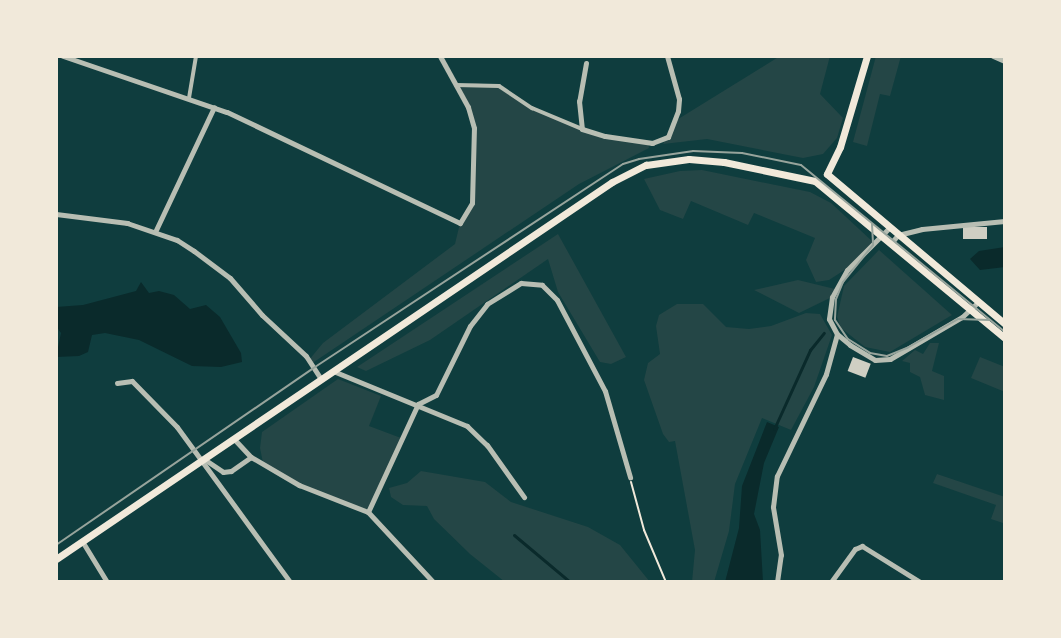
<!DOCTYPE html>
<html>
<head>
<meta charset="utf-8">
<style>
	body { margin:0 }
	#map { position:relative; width:1061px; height:638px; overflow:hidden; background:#0f3d3e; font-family:Lora,serif }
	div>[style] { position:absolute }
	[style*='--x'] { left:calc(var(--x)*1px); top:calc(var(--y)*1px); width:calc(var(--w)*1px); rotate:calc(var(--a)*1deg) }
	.green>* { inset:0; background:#244646 }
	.water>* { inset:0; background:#0a2a2b }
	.stream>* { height:3px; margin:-1.5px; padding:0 1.5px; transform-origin:1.5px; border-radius:1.5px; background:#0a2a2b }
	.building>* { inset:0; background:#cfcfc3; transform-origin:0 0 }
	.path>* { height:2px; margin:-1px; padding:0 1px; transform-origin:1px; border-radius:1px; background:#f1e9da }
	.pedestrian>* { height:4px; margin:-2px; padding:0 2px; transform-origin:2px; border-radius:2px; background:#b8beb3 }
	.minor>* { height:5px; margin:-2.5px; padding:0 2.5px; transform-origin:2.5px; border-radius:2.5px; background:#b8beb3 }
	.secondary>* { height:7px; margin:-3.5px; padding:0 3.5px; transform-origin:3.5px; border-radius:3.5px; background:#f1e9da }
	.tram>* { height:2px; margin:-1px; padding:0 1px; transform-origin:1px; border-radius:1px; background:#97a49c }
	span { translate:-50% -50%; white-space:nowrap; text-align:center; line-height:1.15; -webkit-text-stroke:8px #f1e9da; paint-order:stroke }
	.frame { position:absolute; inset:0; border:58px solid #f1e9da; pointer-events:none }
</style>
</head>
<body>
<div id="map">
	<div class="green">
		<i style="clip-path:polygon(780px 56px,830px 56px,820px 94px,843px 118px,837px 138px,823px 154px,803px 158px,707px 139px,663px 144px,675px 121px)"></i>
		<i style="clip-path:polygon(876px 56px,901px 56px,890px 96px,880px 94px,867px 146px,853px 142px)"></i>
		<i style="clip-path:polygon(476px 83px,499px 86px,532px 108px,605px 136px,648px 143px,649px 148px,579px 184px,311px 364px,309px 360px,323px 343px,455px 244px,460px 223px,472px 203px,474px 128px,456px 85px)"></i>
		<i style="clip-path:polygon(702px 170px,810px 192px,831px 203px,873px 242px,846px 269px,829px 280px,816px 282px,806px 260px,815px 238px,754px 213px,748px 225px,691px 201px,683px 219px,660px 210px,644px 179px,680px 171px)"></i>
		<i style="clip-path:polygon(558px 234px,626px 357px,611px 364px,600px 362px,558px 292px,548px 259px,430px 340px,366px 371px,357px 367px)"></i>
		<i style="clip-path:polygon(879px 250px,952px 315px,890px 352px,865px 347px,841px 328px,837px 317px,844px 286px)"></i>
		<i style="clip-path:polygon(798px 280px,835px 289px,832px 297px,799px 313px,754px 290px)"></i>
		<i style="clip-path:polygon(677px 304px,703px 304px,726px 327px,749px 329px,771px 326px,806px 313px,820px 314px,832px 335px,814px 387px,791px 430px,762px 418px,735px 484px,729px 531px,714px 582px,692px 582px,695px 550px,675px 441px,669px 442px,663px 434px,644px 380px,648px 363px,660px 354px,656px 326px,659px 315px)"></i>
		<i style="clip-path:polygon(930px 343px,939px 343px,932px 371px,944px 376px,944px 400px,925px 395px,920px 377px,910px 372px,910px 363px,902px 361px,915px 350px,923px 354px)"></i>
		<i style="clip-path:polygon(980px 357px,1005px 367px,1005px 392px,971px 378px)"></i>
		<i style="clip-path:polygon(338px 379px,381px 396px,369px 426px,401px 438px,368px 512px,299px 485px,263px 463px,260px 448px,262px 432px)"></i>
		<i style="clip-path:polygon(421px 471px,485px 482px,511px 502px,588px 527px,620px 545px,650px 582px,505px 582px,470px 554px,434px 519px,427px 506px,403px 505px,391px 497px,389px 488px,407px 483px)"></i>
		<i style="clip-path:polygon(937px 474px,1005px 497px,1003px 523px,991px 519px,996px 505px,933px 483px)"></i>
	</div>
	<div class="water">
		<i style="clip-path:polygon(1005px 247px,1005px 267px,980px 270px,970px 259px,979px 251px)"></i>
		<i style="clip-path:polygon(141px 282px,149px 293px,159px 291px,174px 295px,190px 309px,206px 305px,220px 317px,241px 353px,242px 362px,221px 367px,192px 366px,139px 340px,105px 333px,92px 335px,88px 352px,79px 356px,56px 357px,61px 333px,56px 326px,56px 307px,83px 305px,136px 291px)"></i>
		<i style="clip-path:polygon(767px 422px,779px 427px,764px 463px,754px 514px,760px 530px,763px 582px,725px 582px,739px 528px,742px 486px)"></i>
	</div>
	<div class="stream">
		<i style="--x:774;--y:429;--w:87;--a:-65.5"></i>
		<i style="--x:810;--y:350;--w:22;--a:-51"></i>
		<i style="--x:514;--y:535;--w:73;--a:40"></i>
	</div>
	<div class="building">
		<i style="left:963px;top:227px;width:24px;height:12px"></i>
		<i style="left:853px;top:357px;width:19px;height:15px;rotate:21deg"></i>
	</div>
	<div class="path">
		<i style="--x:631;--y:482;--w:50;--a:74.8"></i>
		<i style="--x:644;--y:530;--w:56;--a:67.1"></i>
	</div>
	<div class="pedestrian">
		<i style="--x:456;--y:85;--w:43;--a:1.3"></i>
		<i style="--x:499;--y:86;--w:40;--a:34"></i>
		<i style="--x:532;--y:108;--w:54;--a:22.8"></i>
		<i style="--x:189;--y:98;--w:43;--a:-80.5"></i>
	</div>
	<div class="minor">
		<i style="--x:63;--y:56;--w:173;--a:18.9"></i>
		<i style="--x:227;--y:112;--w:258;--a:25.5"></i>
		<i style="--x:460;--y:223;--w:23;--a:-59"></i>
		<i style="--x:472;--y:203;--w:75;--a:-88.5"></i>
		<i style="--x:474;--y:128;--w:22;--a:-106"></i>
		<i style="--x:468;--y:107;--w:58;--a:-118.8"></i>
		<i style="--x:993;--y:56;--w:13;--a:23"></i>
		<i style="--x:586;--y:63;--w:39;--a:100"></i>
		<i style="--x:579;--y:101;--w:28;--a:84"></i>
		<i style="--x:582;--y:129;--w:24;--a:17"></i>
		<i style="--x:605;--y:136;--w:48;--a:8.5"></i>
		<i style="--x:652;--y:143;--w:17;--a:-21"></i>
		<i style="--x:668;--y:137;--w:28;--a:-69"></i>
		<i style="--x:678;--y:111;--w:12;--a:-85"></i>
		<i style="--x:679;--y:99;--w:45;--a:-105.6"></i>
		<i style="--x:56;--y:214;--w:72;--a:7.2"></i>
		<i style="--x:127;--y:223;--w:53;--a:18.8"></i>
		<i style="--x:177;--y:240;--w:20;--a:33"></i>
		<i style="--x:194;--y:251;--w:45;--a:36.9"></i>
		<i style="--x:230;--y:278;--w:49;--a:49.1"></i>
		<i style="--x:262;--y:315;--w:60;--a:43"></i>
		<i style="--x:306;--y:356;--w:27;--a:57"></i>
		<i style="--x:889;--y:228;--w:59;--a:135"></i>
		<i style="--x:847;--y:270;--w:31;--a:119"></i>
		<i style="--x:832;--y:297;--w:22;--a:98"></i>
		<i style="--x:829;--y:319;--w:17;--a:62"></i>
		<i style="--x:837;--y:334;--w:17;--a:40"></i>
		<i style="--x:850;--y:345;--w:29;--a:31"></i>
		<i style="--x:875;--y:360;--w:15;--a:-4"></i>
		<i style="--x:890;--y:359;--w:83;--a:-30.3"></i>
		<i style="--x:962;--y:317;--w:22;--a:-43"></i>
		<i style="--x:155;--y:232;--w:138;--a:-64.7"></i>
		<i style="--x:891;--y:243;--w:11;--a:-49"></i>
		<i style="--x:898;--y:235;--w:25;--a:-14"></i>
		<i style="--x:922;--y:229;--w:83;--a:-5.5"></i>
		<i style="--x:333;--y:371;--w:145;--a:22.3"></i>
		<i style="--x:467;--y:426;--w:28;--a:44"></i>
		<i style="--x:487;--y:445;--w:64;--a:54.6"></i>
		<i style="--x:117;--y:383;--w:15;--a:-8"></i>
		<i style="--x:132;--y:381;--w:64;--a:45.6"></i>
		<i style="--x:177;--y:427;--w:192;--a:53.9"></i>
		<i style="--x:234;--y:439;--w:25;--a:47"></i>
		<i style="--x:204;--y:459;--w:23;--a:34"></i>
		<i style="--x:223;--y:472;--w:8;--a:-7"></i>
		<i style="--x:231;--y:471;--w:24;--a:-35"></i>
		<i style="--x:251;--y:457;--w:56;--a:30.3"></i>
		<i style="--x:299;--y:485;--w:74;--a:21.4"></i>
		<i style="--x:368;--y:512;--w:96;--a:47.1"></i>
		<i style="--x:368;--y:512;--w:119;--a:-65.2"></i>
		<i style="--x:418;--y:404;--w:20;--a:-27"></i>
		<i style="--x:436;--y:395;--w:77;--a:-63.8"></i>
		<i style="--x:470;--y:326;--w:28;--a:-52"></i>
		<i style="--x:487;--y:304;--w:40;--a:-32"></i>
		<i style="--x:521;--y:283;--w:21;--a:5"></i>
		<i style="--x:542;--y:285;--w:21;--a:45"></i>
		<i style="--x:557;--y:300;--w:103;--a:62.2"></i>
		<i style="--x:605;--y:391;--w:90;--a:73.8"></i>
		<i style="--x:82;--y:541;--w:48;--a:58.6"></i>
		<i style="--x:777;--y:582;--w:27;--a:-82"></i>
		<i style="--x:781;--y:555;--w:49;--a:-99.5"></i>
		<i style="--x:773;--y:507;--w:31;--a:-83"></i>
		<i style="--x:777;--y:476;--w:113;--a:-64.3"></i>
		<i style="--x:826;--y:374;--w:41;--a:-74.6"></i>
		<i style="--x:831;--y:582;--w:41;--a:-54"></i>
		<i style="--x:855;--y:549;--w:8;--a:-23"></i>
		<i style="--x:862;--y:546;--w:68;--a:31.8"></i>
	</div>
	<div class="secondary">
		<i style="--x:867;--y:56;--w:95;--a:106.5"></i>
		<i style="--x:840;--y:147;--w:30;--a:116"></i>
		<i style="--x:827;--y:174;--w:233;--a:40.1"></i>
		<i style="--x:56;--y:559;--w:672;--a:-34.14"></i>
		<i style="--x:612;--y:182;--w:38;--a:-27"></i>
		<i style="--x:646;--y:165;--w:43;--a:-7.9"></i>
		<i style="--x:689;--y:159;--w:35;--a:5"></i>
		<i style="--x:724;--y:162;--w:93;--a:11.8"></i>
		<i style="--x:815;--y:181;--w:246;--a:39.6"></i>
	</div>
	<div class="tram">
		<i style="--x:872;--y:224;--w:21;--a:87"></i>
		<i style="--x:873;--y:245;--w:48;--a:129"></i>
		<i style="--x:843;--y:282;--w:18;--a:112"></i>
		<i style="--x:836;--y:299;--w:21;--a:93"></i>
		<i style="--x:835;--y:320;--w:23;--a:56"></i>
		<i style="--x:848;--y:339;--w:26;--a:32"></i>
		<i style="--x:870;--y:353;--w:17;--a:10"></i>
		<i style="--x:887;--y:356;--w:22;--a:-22"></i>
		<i style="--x:907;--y:348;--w:59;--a:-29.6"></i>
		<i style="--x:958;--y:319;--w:31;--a:2"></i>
		<i style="--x:56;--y:545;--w:311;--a:-34.5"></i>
		<i style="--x:312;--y:369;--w:372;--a:-33.4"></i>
		<i style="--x:623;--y:164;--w:17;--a:-17"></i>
		<i style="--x:639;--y:159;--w:55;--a:-8.4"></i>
		<i style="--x:693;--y:151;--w:49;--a:2.3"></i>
		<i style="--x:742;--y:153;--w:60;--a:11.5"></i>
		<i style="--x:801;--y:165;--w:264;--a:39.3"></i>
	</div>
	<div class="frame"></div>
</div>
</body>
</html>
